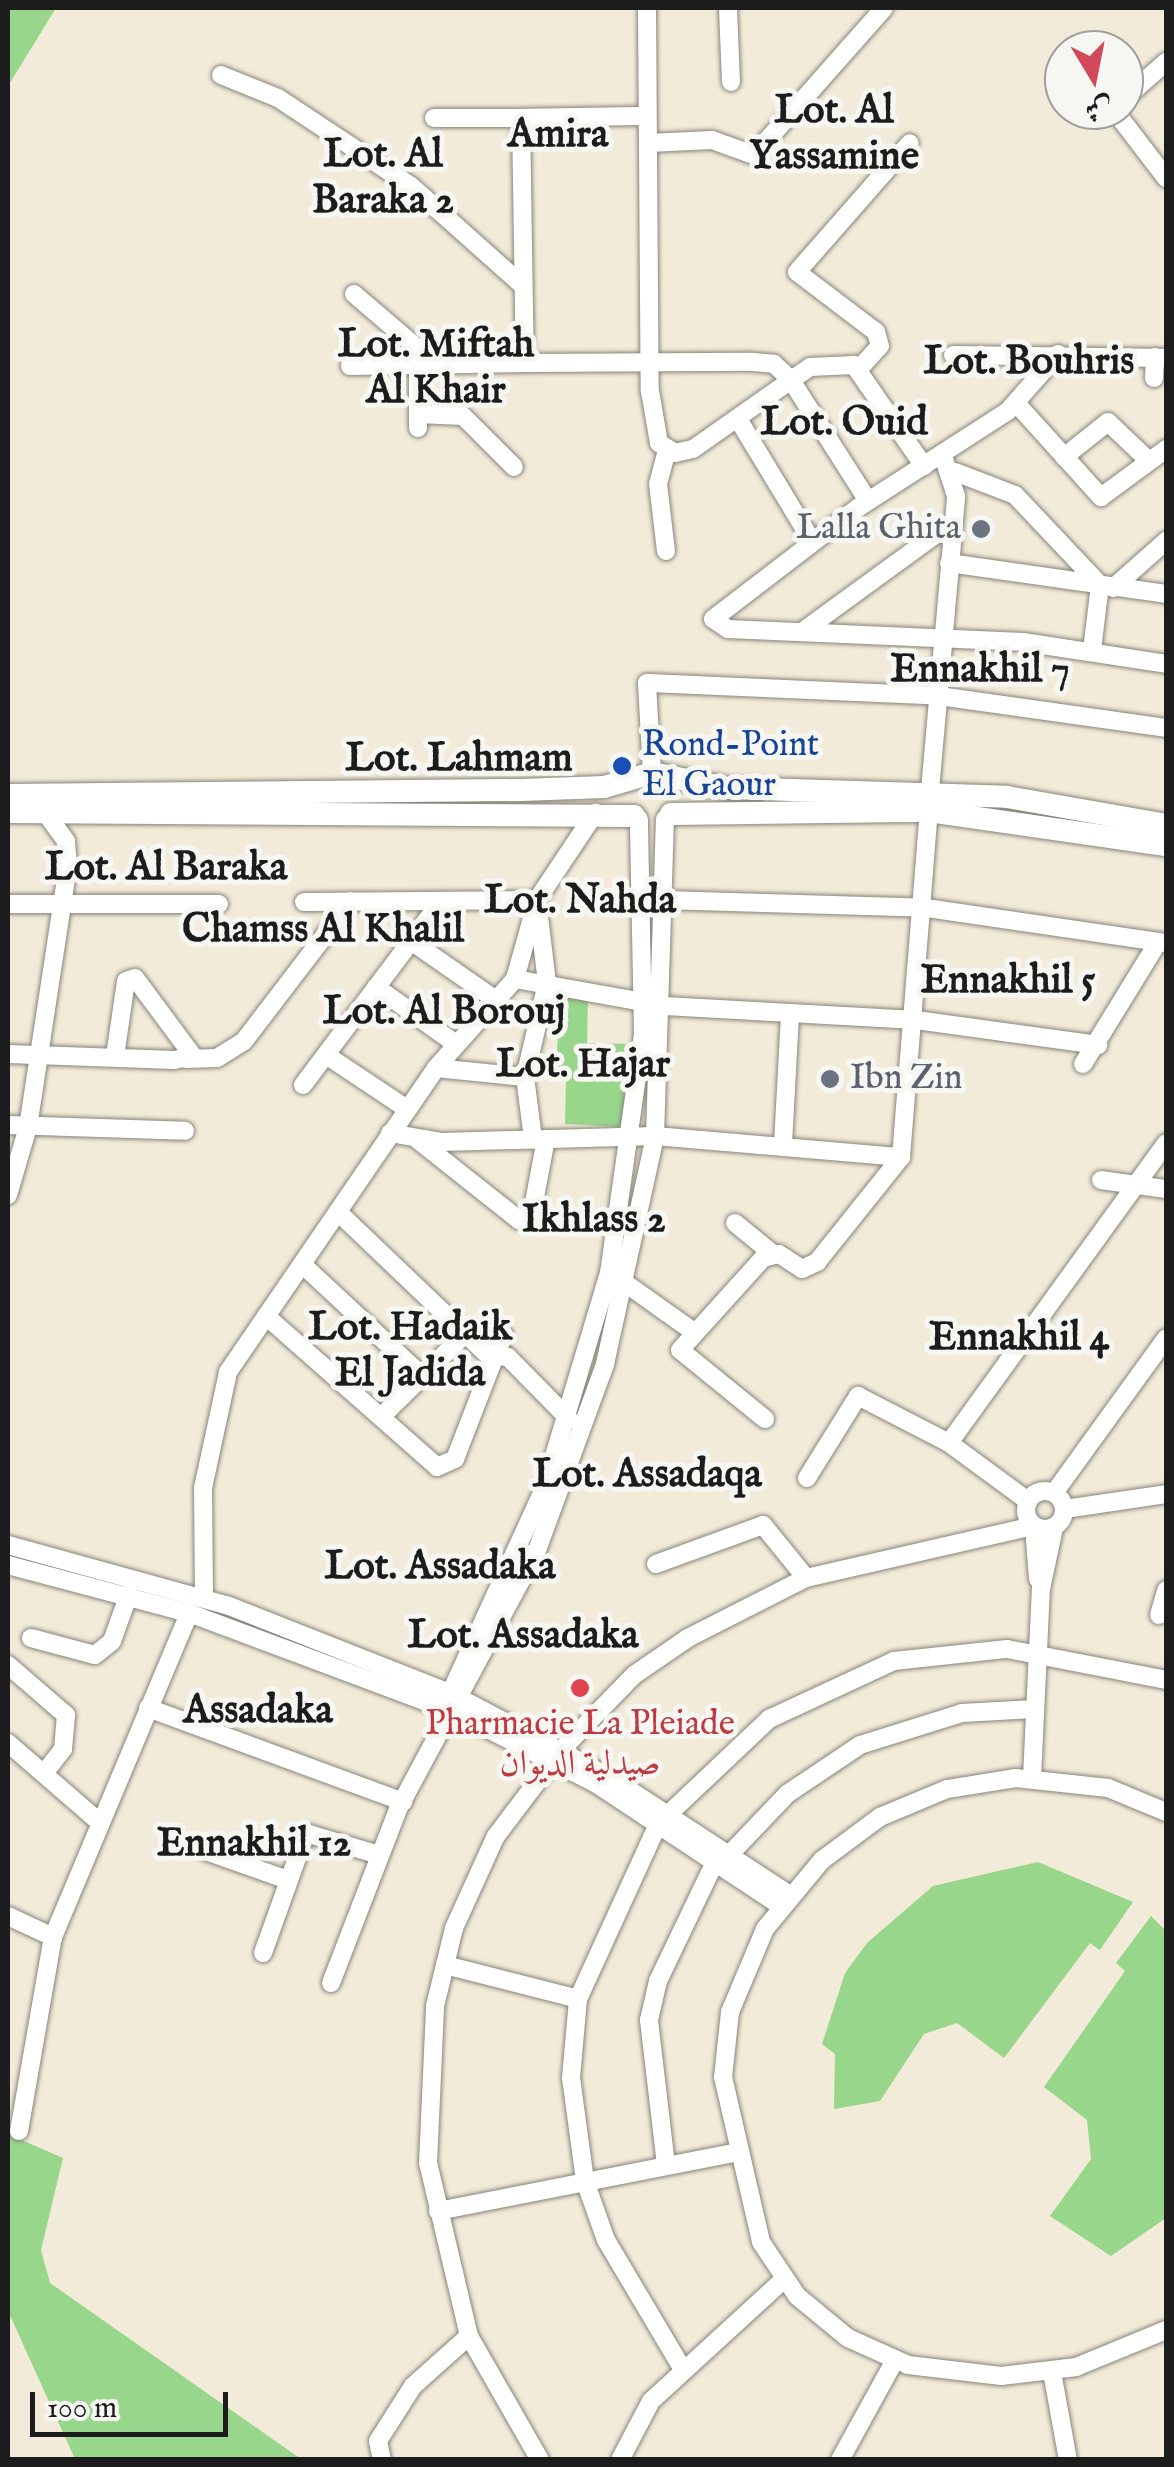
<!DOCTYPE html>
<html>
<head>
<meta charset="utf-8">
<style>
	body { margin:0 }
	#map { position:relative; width:1174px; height:2467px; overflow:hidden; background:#f2ebd9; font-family:"IM FELL English",Amiri,serif }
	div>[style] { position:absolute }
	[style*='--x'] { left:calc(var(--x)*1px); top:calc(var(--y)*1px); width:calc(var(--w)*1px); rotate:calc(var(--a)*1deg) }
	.green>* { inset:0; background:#98d68b }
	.roads { filter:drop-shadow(0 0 2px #87847a) drop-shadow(0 0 2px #87847a) }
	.minor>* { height:18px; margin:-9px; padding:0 9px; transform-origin:9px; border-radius:9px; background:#fff }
	.minor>.ring { margin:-9px; padding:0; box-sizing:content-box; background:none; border:18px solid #fff; border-radius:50% }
	.major>* { height:22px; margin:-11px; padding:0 11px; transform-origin:11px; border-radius:11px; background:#fff }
	.dots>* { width:28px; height:28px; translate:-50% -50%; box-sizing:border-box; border:5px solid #f6f6f2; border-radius:50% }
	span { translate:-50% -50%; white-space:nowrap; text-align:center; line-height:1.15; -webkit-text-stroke:10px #f6f6f2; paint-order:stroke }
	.worship-label { font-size:35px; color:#5b616d }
	.right { translate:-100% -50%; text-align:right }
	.left { translate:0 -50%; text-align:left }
	.transit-label { font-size:35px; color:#164399 }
	.health-label { font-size:35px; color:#be3a42 }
	.quarter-label { font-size:40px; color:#1c1c1c; font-weight:700 }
	.frame { position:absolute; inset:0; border:10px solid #1c1c1c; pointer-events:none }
	.north { position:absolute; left:1044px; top:30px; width:100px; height:100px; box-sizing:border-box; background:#f6f6f2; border:2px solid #9f9f9c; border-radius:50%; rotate:170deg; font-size:28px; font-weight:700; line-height:40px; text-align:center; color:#1c1c1c }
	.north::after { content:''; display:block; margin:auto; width:35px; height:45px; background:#d1495b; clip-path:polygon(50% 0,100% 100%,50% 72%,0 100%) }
	.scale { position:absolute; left:30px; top:2392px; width:198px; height:45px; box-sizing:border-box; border:5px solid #1c1c1c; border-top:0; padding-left:12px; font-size:30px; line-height:35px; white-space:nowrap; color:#1c1c1c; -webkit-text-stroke:8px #f6f6f2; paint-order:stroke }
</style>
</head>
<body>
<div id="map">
	<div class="green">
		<i style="clip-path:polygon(8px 8px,56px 8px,8px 86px)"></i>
		<i style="clip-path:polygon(561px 994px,588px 996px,587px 1043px,632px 1044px,623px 1127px,565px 1124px,566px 1078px,555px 1078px)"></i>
		<i style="clip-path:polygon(1038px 1862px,1133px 1902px,1100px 1950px,1090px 1943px,1004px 2058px,957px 2023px,924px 2034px,880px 2101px,834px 2109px,835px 2054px,822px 2044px,845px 1973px,867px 1943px,933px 1886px)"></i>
		<i style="clip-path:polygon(1151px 1916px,1166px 1931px,1166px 2218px,1111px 2256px,1050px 2216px,1091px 2159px,1087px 2120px,1044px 2087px,1125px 1971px,1116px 1963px)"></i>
		<i style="clip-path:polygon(8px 2134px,63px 2158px,41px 2250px,50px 2283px,301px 2459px,75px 2459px,8px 2311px)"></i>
	</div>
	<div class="roads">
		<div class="minor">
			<i style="--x:647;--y:8;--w:383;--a:89.6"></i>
			<i style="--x:650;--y:391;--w:53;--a:80.2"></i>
			<i style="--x:659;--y:443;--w:19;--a:32"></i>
			<i style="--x:675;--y:453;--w:18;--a:-13"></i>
			<i style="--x:693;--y:449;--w:120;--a:-35.1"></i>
			<i style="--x:791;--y:380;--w:143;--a:57.5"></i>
			<i style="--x:728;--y:8;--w:74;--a:87.7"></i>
			<i style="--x:221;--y:75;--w:61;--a:22"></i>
			<i style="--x:278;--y:98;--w:159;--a:33.5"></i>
			<i style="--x:411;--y:186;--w:149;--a:41.7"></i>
			<i style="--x:1124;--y:99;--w:56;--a:-41.4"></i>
			<i style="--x:1114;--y:110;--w:86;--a:52.6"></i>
			<i style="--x:647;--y:116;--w:126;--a:179.1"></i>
			<i style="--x:521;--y:118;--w:245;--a:89.1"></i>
			<i style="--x:525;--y:363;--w:228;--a:-0.3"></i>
			<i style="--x:753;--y:362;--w:21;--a:5"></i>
			<i style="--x:774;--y:364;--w:23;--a:43"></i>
			<i style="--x:791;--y:380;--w:23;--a:-34"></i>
			<i style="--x:810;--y:367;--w:44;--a:-2.6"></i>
			<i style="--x:854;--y:365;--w:123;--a:55.3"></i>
			<i style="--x:434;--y:118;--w:87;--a:0"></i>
			<i style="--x:648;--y:143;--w:64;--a:-2.7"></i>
			<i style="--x:712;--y:140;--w:45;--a:19.7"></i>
			<i style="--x:754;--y:155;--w:196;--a:-48.5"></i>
			<i style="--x:354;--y:294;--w:109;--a:40.5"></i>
			<i style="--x:1058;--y:354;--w:76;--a:131.3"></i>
			<i style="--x:1008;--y:411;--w:177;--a:147.2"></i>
			<i style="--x:859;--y:507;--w:184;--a:142.5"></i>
			<i style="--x:713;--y:619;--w:18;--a:34"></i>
			<i style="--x:728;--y:629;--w:295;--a:2.5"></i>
			<i style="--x:1023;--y:642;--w:145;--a:8.7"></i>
			<i style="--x:953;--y:355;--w:213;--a:0.8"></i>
			<i style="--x:418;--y:365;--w:63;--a:90"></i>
			<i style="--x:350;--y:366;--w:175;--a:-1"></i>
			<i style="--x:859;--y:369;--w:31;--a:-48"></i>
			<i style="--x:880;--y:346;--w:15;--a:-106"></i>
			<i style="--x:876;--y:332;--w:99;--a:-142.8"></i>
			<i style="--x:797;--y:272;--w:171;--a:-48.8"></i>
			<i style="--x:1154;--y:378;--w:21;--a:-87"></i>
			<i style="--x:1016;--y:403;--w:127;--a:47.9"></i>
			<i style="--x:1101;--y:497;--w:81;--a:-36.4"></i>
			<i style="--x:418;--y:414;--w:45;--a:2.5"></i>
			<i style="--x:463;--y:416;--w:72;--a:45"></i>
			<i style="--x:738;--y:419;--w:143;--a:58.8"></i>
			<i style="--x:1064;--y:457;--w:56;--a:-38.5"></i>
			<i style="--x:1108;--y:422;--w:54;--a:43.5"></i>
			<i style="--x:955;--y:472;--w:64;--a:21"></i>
			<i style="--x:1015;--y:495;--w:124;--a:46.6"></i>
			<i style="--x:1100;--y:585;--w:65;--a:97"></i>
			<i style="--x:666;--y:551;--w:67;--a:-96.8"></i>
			<i style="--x:658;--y:484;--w:34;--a:-75"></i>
			<i style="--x:949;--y:563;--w:219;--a:8.1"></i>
			<i style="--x:1113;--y:588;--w:71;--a:-41.6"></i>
			<i style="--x:806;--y:629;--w:182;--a:-36.1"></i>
			<i style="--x:652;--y:773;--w:90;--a:-93.2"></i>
			<i style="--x:647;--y:683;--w:292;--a:2.5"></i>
			<i style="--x:939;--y:696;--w:229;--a:8"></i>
			<i style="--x:930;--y:790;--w:295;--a:-84.9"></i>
			<i style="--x:956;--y:496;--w:42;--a:-108"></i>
			<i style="--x:663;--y:900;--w:263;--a:1.7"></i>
			<i style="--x:926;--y:908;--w:243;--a:8.3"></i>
			<i style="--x:304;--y:902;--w:233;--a:-0.5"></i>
			<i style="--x:537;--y:900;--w:84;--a:83.1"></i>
			<i style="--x:547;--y:983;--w:97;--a:103.2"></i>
			<i style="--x:8;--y:904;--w:211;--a:0"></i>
			<i style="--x:411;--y:941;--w:100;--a:34.8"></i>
			<i style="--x:515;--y:979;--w:152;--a:10.2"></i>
			<i style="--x:665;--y:1006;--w:251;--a:3.2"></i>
			<i style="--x:916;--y:1020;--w:184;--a:7.8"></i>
			<i style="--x:376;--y:987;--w:98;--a:35.5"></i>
			<i style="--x:8;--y:1054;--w:166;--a:2.1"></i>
			<i style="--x:174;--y:1060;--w:19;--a:-12"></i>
			<i style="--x:193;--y:1056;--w:97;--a:-126.6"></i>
			<i style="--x:135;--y:978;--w:9;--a:162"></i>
			<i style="--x:126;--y:981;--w:76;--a:98.3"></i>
			<i style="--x:326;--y:1055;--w:97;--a:33.7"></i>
			<i style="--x:186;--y:1059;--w:31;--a:-2"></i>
			<i style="--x:217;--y:1058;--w:32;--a:-32"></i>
			<i style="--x:244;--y:1041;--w:176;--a:-52.6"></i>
			<i style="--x:1083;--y:1064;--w:143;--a:-58.4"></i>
			<i style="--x:436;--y:1068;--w:89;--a:5.8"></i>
			<i style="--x:525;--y:1077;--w:63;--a:82.6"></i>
			<i style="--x:303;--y:1085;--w:230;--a:-53.1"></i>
			<i style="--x:8;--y:1125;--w:177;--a:1.9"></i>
			<i style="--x:390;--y:1133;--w:53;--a:9.8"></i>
			<i style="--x:442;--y:1142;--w:213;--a:-1.6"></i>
			<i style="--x:655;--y:1136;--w:247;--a:4.9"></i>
			<i style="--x:418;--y:1140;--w:129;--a:38.4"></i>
			<i style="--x:519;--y:1220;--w:15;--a:-28"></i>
			<i style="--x:532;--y:1213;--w:75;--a:-79.3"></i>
			<i style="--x:783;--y:1144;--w:131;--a:-86.9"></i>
			<i style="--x:1101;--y:1180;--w:66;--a:7.9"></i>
			<i style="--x:8;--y:1195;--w:71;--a:-73.6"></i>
			<i style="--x:28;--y:1127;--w:265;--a:-81.3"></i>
			<i style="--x:68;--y:865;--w:24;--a:-95"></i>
			<i style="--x:66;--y:841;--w:36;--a:-126"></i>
			<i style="--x:338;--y:1212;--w:214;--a:43.7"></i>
			<i style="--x:735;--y:1223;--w:49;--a:39.2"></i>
			<i style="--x:303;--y:1265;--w:163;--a:43"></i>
			<i style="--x:618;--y:1278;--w:93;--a:35.4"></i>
			<i style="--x:266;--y:1316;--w:228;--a:41.4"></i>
			<i style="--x:437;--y:1467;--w:20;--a:-24"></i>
			<i style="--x:455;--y:1459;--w:110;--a:-68.8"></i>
			<i style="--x:495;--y:1356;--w:13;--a:4"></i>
			<i style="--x:508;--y:1357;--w:87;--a:45.5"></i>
			<i style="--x:495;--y:1356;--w:23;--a:-67"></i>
			<i style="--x:381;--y:1417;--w:118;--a:-44.7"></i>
			<i style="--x:765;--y:1419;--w:109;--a:-140.9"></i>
			<i style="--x:680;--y:1350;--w:124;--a:-47.9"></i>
			<i style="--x:763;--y:1258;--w:16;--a:-14"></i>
			<i style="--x:779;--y:1254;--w:27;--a:33"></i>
			<i style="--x:802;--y:1269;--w:17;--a:-25"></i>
			<i style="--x:817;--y:1262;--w:134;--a:-51.3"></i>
			<i style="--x:901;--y:1157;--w:347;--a:-85.4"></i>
			<i style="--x:949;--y:1443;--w:370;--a:-54.1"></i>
			<i style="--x:807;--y:1478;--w:97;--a:-58.1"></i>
			<i style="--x:858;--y:1396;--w:102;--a:27.3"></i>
			<i style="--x:949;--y:1443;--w:98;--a:36.3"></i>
			<i class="ring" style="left:1026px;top:1491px;width:20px;height:20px"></i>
			<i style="--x:1054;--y:1493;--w:191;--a:-54.1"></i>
			<i style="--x:1065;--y:1509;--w:102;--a:-8.4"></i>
			<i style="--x:1034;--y:1527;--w:52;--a:85.6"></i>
			<i style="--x:8;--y:1545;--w:229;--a:15.4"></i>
			<i style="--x:229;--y:1606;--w:238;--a:21.5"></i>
			<i style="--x:450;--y:1693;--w:186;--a:27.9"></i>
			<i style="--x:614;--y:1780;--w:208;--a:33.2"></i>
			<i style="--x:656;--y:1564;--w:114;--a:-20"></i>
			<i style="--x:763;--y:1525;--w:68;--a:50.9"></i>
			<i style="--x:8;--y:1565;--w:187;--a:14.9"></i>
			<i style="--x:189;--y:1613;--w:285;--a:20.5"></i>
			<i style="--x:456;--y:1713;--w:156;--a:26.7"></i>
			<i style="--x:595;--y:1783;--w:223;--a:33.5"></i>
			<i style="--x:204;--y:1598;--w:110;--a:-90.5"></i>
			<i style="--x:203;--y:1488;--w:119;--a:-77.8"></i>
			<i style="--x:228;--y:1372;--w:368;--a:-55.6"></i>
			<i style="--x:436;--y:1068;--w:119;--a:-48.4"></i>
			<i style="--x:515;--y:979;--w:82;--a:-74.4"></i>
			<i style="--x:537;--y:900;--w:105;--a:-56.3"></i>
			<i style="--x:1159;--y:1615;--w:26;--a:-74"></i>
			<i style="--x:31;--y:1638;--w:66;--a:14.9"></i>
			<i style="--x:95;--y:1655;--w:22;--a:-39"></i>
			<i style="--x:112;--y:1641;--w:50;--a:-70.1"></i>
			<i style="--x:8;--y:1665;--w:77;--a:40.8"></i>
			<i style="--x:66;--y:1715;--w:34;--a:95"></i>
			<i style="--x:63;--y:1749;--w:31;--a:128"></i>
			<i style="--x:444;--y:1707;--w:243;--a:-65.4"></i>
			<i style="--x:545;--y:1486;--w:222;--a:-73.3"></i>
			<i style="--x:609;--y:1273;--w:241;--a:-81.9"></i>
			<i style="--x:643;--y:1034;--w:215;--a:-91.1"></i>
			<i style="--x:148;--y:1708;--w:272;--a:20.2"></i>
			<i style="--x:8;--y:1743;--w:118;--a:40.9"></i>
			<i style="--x:1032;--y:1778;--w:189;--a:-87.3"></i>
			<i style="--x:1041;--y:1589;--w:62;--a:-78"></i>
			<i style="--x:1166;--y:1812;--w:63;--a:-157.5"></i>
			<i style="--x:1108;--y:1788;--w:93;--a:-173.8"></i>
			<i style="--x:1016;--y:1778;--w:70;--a:170.9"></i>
			<i style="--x:947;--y:1789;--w:73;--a:157.3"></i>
			<i style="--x:880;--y:1817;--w:72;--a:143.4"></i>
			<i style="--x:822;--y:1860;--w:89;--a:129.6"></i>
			<i style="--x:765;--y:1929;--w:90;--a:112.9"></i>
			<i style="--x:730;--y:2012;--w:65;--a:96.1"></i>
			<i style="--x:723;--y:2077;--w:169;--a:77"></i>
			<i style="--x:761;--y:2242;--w:65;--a:56.3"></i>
			<i style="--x:797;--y:2296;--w:66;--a:39.5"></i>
			<i style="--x:848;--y:2338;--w:66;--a:24.2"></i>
			<i style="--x:908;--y:2365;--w:94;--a:6.7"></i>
			<i style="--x:1001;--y:2376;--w:76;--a:-6.8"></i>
			<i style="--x:1076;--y:2367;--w:97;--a:-22.3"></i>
			<i style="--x:203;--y:1850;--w:90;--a:19.4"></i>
			<i style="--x:729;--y:1855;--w:84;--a:-46.4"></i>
			<i style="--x:787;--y:1794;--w:88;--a:-33.9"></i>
			<i style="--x:860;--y:1745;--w:107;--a:-17.4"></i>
			<i style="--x:962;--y:1713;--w:72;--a:-3.2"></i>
			<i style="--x:8;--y:1916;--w:50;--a:25"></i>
			<i style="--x:263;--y:1953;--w:127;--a:-70.3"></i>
			<i style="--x:306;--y:1833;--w:76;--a:16.8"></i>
			<i style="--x:445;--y:1965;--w:137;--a:14.3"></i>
			<i style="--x:331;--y:1983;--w:186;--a:-68.9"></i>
			<i style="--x:398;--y:1809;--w:291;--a:-61.7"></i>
			<i style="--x:536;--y:1553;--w:201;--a:-69.9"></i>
			<i style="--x:605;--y:1364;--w:233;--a:-77.6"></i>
			<i style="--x:655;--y:1136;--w:317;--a:-88.2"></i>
			<i style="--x:19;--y:2131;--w:197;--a:-80.1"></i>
			<i style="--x:53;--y:1937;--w:351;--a:-67.2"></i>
			<i style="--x:666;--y:2165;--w:146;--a:-96.7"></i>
			<i style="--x:649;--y:2020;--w:40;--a:-77"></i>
			<i style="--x:658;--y:1981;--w:132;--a:-64.4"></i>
			<i style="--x:438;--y:2211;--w:303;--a:-11.1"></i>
			<i style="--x:682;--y:2368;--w:149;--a:-120.7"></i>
			<i style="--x:606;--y:2240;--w:63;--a:-109.6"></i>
			<i style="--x:585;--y:2181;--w:104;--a:-97.7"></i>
			<i style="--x:571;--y:2078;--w:79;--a:-84.9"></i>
			<i style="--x:578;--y:1999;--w:192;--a:-65.4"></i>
			<i style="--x:658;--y:1824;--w:153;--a:-43.4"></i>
			<i style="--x:769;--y:1719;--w:138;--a:-24.9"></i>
			<i style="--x:894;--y:1661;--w:114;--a:-6.1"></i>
			<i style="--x:1007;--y:1649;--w:162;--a:11"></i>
			<i style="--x:1052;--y:2372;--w:89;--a:79.7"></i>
			<i style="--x:382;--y:2460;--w:19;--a:-102"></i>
			<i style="--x:378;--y:2441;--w:65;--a:-57.5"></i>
			<i style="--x:413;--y:2386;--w:75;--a:-41.8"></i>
			<i style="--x:540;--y:2460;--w:143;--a:-119.8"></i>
			<i style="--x:469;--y:2336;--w:178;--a:-103.3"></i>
			<i style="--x:428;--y:2163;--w:157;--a:-87.4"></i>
			<i style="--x:435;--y:2006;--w:80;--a:-76.3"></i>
			<i style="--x:454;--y:1928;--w:101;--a:-65.5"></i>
			<i style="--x:496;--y:1836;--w:109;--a:-52.8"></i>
			<i style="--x:562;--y:1749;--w:103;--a:-45.8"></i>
			<i style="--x:634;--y:1675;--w:65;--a:-34.4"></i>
			<i style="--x:688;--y:1638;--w:132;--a:-27"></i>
			<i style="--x:806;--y:1578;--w:233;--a:-12.9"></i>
			<i style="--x:620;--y:2460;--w:67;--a:-62.3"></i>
			<i style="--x:651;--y:2401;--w:180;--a:-42.5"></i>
			<i style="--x:840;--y:2460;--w:114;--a:-61.2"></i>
		</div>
		<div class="major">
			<i style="--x:8;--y:795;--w:513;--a:-0.56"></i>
			<i style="--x:521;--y:790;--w:83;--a:-2.1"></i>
			<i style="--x:604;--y:787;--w:50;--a:-16.3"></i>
			<i style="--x:652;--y:773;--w:77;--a:11.2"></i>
			<i style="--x:728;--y:788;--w:279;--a:1.8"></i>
			<i style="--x:1007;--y:797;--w:161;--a:10"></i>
			<i style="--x:8;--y:812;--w:626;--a:0.37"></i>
			<i style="--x:671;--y:814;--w:258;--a:-0.7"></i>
			<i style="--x:929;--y:811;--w:239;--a:8.2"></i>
		</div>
	</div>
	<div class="dots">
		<i style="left:981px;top:529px;background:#6b7280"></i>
		<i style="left:622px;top:766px;background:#1a4fb4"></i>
		<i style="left:830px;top:1079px;background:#6b7280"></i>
		<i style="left:580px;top:1688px;background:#e0444e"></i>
	</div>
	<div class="worship-label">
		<span class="right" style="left:961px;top:529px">Lalla Ghita</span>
		<span class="left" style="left:850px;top:1079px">Ibn Zin</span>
	</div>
	<div class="transit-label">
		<span class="left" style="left:642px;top:766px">Rond-Point<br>El Gaour</span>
	</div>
	<div class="health-label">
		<span style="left:580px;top:1745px">Pharmacie La Pleiade<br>صيدلية الديوان</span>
	</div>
	<div class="quarter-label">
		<span style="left:834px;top:135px">Lot. Al<br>Yassamine</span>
		<span style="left:558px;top:136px">Amira</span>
		<span style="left:383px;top:179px">Lot. Al<br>Baraka 2</span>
		<span style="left:436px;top:369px">Lot. Miftah<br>Al Khair</span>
		<span style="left:1029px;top:363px">Lot. Bouhris</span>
		<span style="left:844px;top:424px">Lot. Ouid</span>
		<span style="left:980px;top:671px">Ennakhil 7</span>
		<span style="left:459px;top:760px">Lot. Lahmam</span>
		<span style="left:166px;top:869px">Lot. Al Baraka</span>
		<span style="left:580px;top:902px">Lot. Nahda</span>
		<span style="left:323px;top:931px">Chamss Al Khalil</span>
		<span style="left:1008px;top:982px">Ennakhil 5</span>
		<span style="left:444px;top:1013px">Lot. Al Borouj</span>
		<span style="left:583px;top:1066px">Lot. Hajar</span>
		<span style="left:594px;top:1221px">Ikhlass 2</span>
		<span style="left:410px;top:1352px">Lot. Hadaik<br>El Jadida</span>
		<span style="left:1019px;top:1339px">Ennakhil 4</span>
		<span style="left:647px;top:1476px">Lot. Assadaqa</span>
		<span style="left:440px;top:1568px">Lot. Assadaka</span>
		<span style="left:523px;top:1637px">Lot. Assadaka</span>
		<span style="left:258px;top:1712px">Assadaka</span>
		<span style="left:254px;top:1845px">Ennakhil 12</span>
	</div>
	<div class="frame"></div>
	<div class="north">ش</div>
	<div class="scale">100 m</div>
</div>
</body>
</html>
